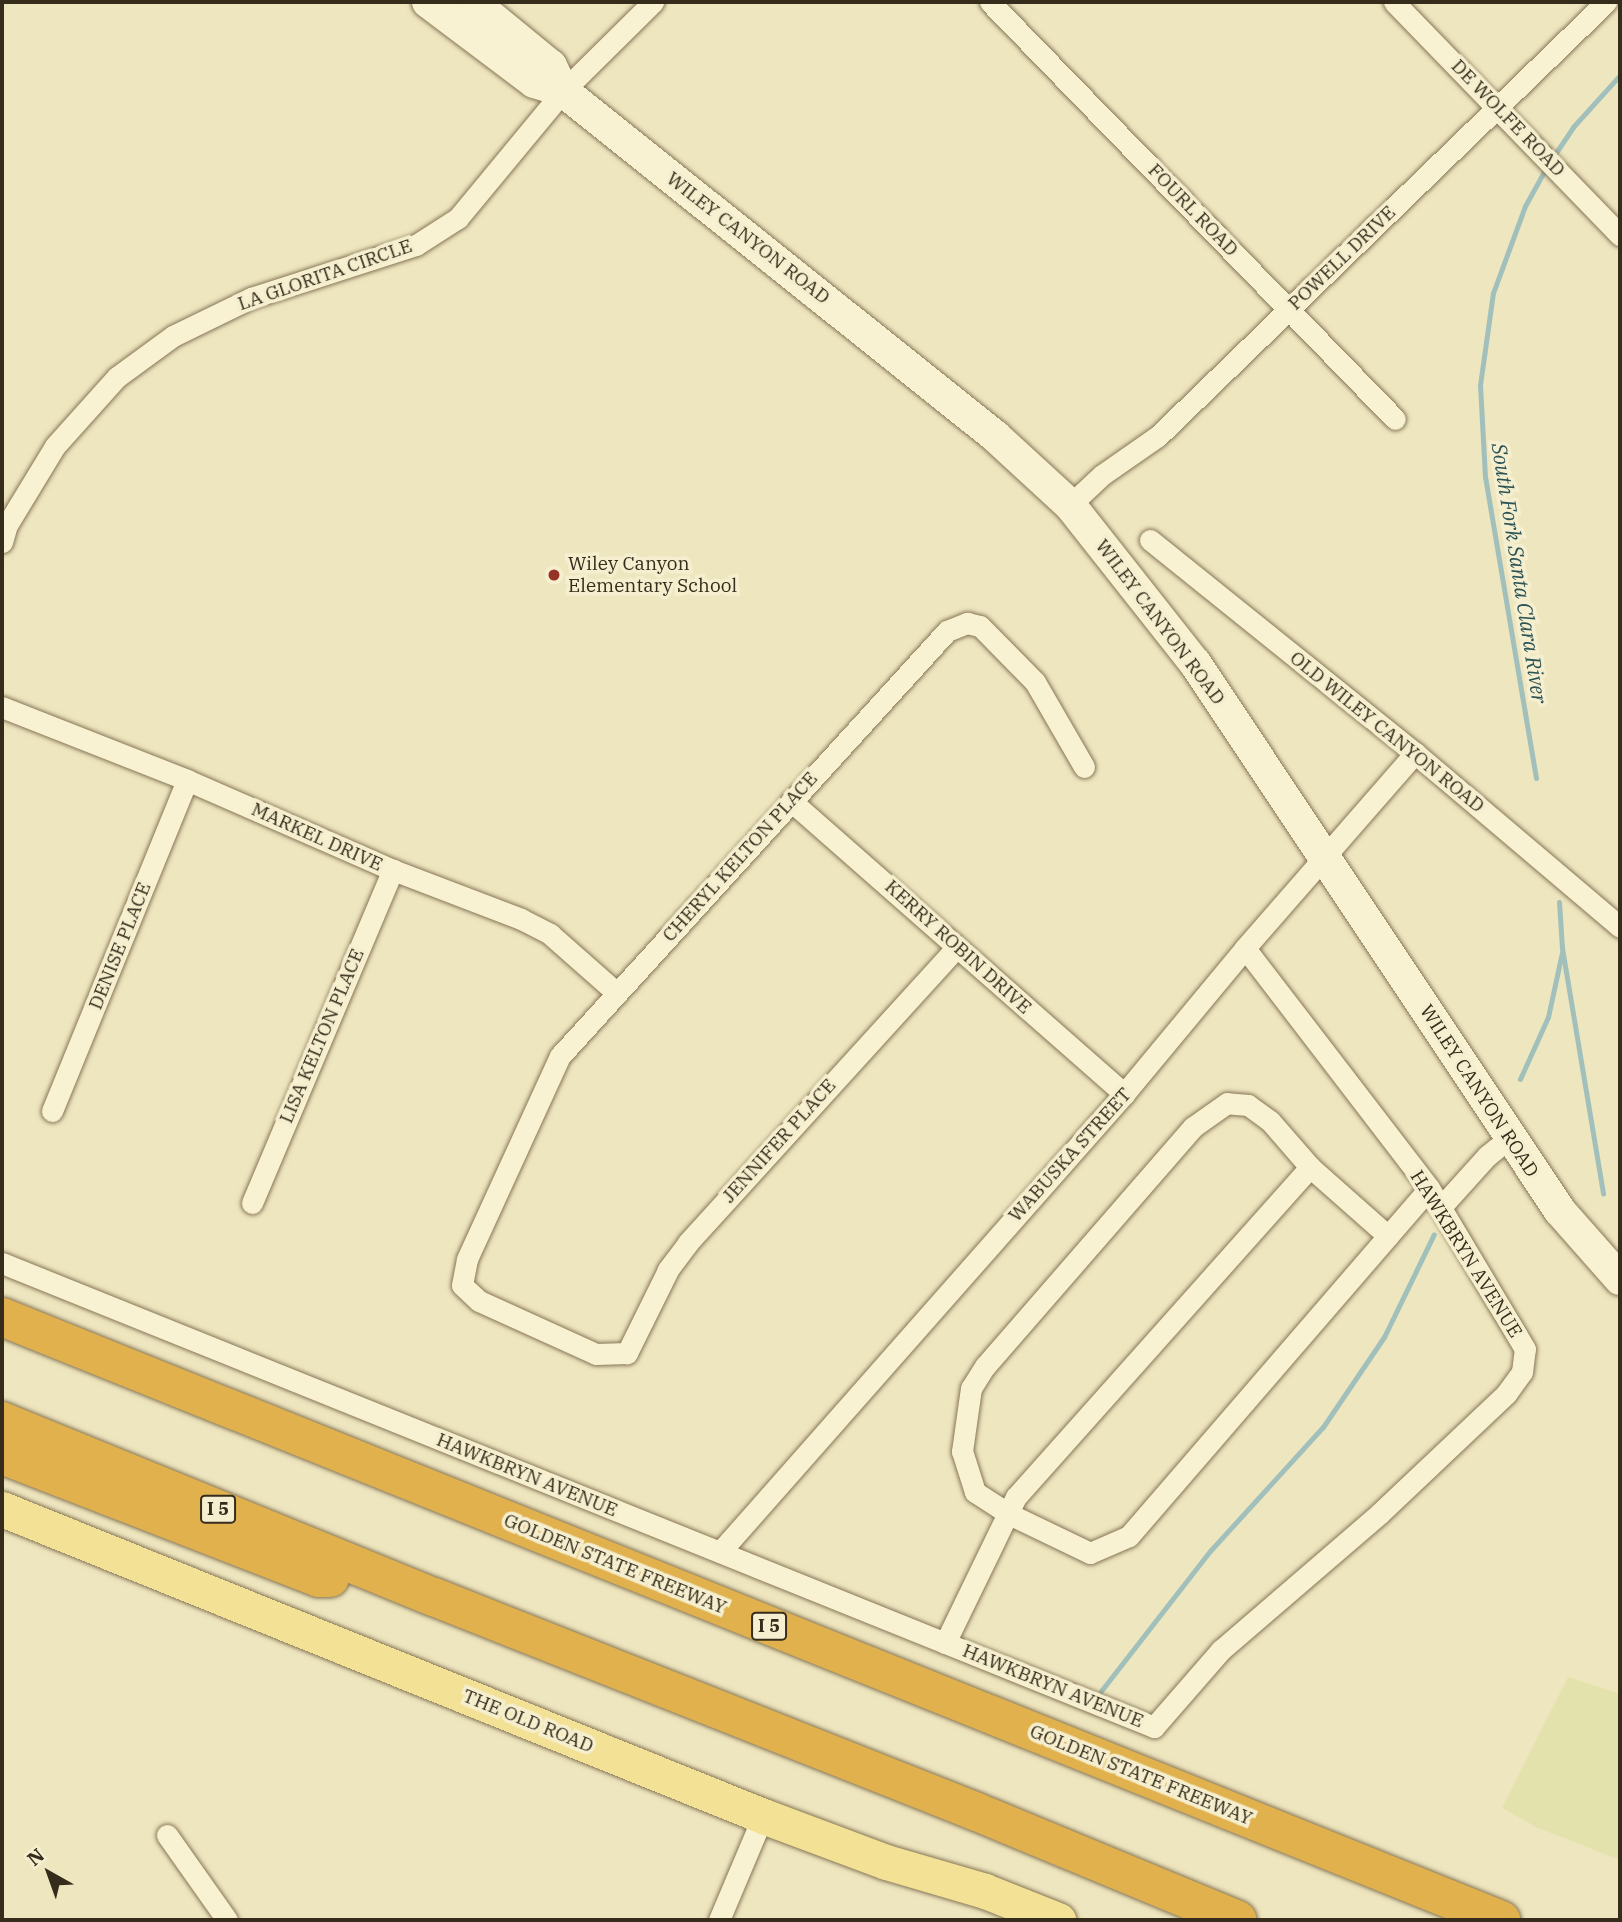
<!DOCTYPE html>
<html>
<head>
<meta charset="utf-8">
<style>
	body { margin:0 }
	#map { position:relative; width:1622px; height:1922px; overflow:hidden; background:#eee6bf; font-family:"IBM Plex Serif",serif }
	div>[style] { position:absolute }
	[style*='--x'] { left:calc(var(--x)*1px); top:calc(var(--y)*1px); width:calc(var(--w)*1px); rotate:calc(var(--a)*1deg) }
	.farmland>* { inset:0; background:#e4e2ac }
	.stream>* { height:5px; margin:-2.5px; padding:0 2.5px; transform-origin:2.5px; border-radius:2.5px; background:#a2c0bb }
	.roads { filter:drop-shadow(0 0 2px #877657) drop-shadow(0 0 2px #877657) }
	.street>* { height:21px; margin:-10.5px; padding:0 10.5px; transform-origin:10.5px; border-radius:10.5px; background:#f9f2d2 }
	.secondary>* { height:32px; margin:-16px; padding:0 16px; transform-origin:16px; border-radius:16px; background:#f9f2d2 }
	.primary>* { height:35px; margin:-17.5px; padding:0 17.5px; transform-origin:17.5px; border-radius:17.5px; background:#f3e195 }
	.highway>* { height:38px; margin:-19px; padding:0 19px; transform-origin:19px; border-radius:19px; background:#e0b14d }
	.dots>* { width:19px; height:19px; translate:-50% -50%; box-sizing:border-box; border:4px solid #f6efcf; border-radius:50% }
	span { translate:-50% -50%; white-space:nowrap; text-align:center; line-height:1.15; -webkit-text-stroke:7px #f6efcf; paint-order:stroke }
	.shield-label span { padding:2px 5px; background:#f6efcf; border:2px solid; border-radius:5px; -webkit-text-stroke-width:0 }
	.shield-label { font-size:18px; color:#362c1c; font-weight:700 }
	.street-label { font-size:19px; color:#362c1c }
	.poi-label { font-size:19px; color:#362c1c }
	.left { translate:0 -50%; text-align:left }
	.water-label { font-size:21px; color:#2b5456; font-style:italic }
	.frame { position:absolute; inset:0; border:4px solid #362c1c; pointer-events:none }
	.north { position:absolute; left:14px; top:1838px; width:70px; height:70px; -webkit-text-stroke:5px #f6efcf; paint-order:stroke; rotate:320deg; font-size:19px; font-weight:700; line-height:28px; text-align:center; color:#362c1c }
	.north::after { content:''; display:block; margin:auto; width:24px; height:32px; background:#362c1c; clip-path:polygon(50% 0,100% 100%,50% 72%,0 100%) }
</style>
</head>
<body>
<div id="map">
	<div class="farmland">
		<i style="clip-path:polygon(1568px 1677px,1620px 1694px,1620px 1860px,1536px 1827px,1502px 1808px)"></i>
	</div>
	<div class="stream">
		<i style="--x:1553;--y:157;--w:36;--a:-56"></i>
		<i style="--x:1573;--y:127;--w:70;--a:-47.9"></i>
		<i style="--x:1536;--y:778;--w:305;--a:-99.6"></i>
		<i style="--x:1485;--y:477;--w:92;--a:-93.1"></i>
		<i style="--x:1480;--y:385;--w:93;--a:-82"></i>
		<i style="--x:1493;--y:293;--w:93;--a:-69.8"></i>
		<i style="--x:1525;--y:206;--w:43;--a:-61.1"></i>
		<i style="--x:1559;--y:902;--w:46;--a:86.3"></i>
		<i style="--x:1562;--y:948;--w:249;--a:80.5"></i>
		<i style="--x:1520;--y:1079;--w:68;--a:-65.7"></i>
		<i style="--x:1548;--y:1017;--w:66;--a:-77.8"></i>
		<i style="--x:1101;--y:1691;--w:177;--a:-52.1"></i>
		<i style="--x:1210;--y:1551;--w:168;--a:-47.7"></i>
		<i style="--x:1323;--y:1427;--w:109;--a:-55.9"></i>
		<i style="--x:1384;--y:1337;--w:114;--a:-64.1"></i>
	</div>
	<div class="roads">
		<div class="street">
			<i style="--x:990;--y:2;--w:581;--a:45.84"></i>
			<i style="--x:1394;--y:2;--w:325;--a:45.9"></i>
			<i style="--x:1070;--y:505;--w:44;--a:-43.2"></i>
			<i style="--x:1102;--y:475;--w:68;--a:-34.9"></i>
			<i style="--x:1158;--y:436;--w:624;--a:-44.09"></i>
			<i style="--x:1150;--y:540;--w:340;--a:38.8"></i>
			<i style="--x:1415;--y:753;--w:269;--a:40.3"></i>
			<i style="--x:2;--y:542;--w:18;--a:-74"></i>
			<i style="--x:7;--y:525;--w:92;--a:-58.7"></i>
			<i style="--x:55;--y:446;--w:93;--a:-48.1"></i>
			<i style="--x:117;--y:377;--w:69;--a:-36.2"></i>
			<i style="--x:173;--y:336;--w:87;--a:-26"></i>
			<i style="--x:251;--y:298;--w:173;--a:-17.8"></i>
			<i style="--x:416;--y:245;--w:50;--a:-32.7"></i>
			<i style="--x:458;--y:218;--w:165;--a:-50.4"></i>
			<i style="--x:563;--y:91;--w:127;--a:-44.7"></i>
			<i style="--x:2;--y:707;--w:199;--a:21.5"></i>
			<i style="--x:187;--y:780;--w:225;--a:23.6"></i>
			<i style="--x:393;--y:870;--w:137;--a:20.9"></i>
			<i style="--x:521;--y:919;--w:33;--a:27"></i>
			<i style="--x:550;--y:934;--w:89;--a:41.4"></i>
			<i style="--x:791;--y:801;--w:444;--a:41.3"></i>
			<i style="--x:956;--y:948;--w:399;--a:132.3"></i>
			<i style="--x:688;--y:1243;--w:34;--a:127"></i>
			<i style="--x:668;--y:1270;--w:93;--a:116.3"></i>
			<i style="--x:627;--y:1353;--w:31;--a:178"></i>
			<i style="--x:596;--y:1354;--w:128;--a:-155.6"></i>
			<i style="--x:479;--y:1301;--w:23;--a:-137"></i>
			<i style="--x:462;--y:1285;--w:26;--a:-79"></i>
			<i style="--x:467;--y:1259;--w:223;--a:-65.4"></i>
			<i style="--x:560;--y:1056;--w:575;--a:-47.68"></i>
			<i style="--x:947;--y:631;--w:22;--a:-22"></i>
			<i style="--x:967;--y:623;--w:13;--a:13"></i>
			<i style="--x:980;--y:626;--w:78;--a:45.5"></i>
			<i style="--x:1035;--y:682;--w:98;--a:60"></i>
			<i style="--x:52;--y:1111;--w:357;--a:-67.8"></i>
			<i style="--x:252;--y:1203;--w:362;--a:-67.1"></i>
			<i style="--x:1441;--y:1207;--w:69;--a:-48"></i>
			<i style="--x:1487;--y:1156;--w:28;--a:-39"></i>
			<i style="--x:1388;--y:1236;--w:104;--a:-138.5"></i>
			<i style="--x:1310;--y:1167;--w:61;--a:-131"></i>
			<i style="--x:1270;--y:1121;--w:27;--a:-144"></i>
			<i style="--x:1248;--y:1105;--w:21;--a:-175"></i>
			<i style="--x:1227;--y:1103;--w:42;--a:144.8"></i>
			<i style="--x:1193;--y:1127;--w:317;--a:131"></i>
			<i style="--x:985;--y:1366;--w:26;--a:122"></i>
			<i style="--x:971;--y:1388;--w:64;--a:98.1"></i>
			<i style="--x:962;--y:1451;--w:43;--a:72.4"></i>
			<i style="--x:975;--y:1492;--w:40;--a:32.9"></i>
			<i style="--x:1009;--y:1514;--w:90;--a:25.7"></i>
			<i style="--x:1090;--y:1553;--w:43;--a:-23.6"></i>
			<i style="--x:1129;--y:1536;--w:459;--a:-49.2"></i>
			<i style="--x:2;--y:1263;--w:1242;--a:21.94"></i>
			<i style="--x:1154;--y:1727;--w:102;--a:-49"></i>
			<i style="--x:1221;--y:1650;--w:208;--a:-40.7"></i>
			<i style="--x:1379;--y:1514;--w:175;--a:-43.4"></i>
			<i style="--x:1506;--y:1394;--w:27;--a:-54"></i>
			<i style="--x:1522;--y:1372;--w:23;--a:-83"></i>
			<i style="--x:1525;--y:1349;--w:187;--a:-120.8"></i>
			<i style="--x:1429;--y:1188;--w:302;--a:-127.5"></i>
			<i style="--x:720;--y:1552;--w:611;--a:-48.58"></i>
			<i style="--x:1124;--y:1094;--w:190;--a:-50.3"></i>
			<i style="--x:1245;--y:948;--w:259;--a:-48.9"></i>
			<i style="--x:945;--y:1643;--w:162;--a:-64.1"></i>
			<i style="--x:1016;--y:1497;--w:442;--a:-48.3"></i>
			<i style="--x:167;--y:1835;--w:104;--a:54.8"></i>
			<i style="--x:719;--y:1920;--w:113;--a:-67.1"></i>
		</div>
		<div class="secondary">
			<i style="--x:428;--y:2;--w:133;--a:37"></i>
			<i style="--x:534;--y:82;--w:30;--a:17"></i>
			<i style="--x:563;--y:91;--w:553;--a:38.61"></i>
			<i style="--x:995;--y:436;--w:102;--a:42.6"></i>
			<i style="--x:1070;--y:505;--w:201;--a:51.7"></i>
			<i style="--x:1195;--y:663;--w:658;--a:56.33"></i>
			<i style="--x:1560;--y:1211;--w:91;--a:48.6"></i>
			<i style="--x:473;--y:2;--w:101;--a:39.4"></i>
			<i style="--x:551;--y:66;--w:28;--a:64"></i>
		</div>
		<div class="primary">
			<i style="--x:2;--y:1509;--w:821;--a:21.97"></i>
			<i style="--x:763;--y:1816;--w:131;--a:20.5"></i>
			<i style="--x:886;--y:1862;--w:103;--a:16.3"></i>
			<i style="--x:985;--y:1891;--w:79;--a:21.7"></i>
		</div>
		<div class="highway">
			<i style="--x:2;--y:1317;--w:1616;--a:21.91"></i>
			<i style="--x:2;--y:1421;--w:466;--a:22.2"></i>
			<i style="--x:434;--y:1597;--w:584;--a:21.6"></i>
			<i style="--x:977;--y:1812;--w:282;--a:22.5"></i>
			<i style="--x:2;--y:1455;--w:340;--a:21.2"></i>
			<i style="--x:319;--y:1578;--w:11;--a:0"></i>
		</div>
	</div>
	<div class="dots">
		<i style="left:554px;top:575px;background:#973326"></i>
	</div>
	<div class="shield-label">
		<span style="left:218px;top:1509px">I 5</span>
		<span style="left:769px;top:1626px">I 5</span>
	</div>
	<div class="street-label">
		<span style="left:1508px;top:118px;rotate:46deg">DE WOLFE ROAD</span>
		<span style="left:1193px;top:210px;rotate:46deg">FOURL ROAD</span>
		<span style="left:748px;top:238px;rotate:38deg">WILEY CANYON ROAD</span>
		<span style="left:1342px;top:258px;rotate:-44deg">POWELL DRIVE</span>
		<span style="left:325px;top:275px;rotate:-19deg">LA GLORITA CIRCLE</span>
		<span style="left:1160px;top:622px;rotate:53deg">WILEY CANYON ROAD</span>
		<span style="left:1387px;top:732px;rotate:39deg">OLD WILEY CANYON ROAD</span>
		<span style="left:317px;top:837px;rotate:24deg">MARKEL DRIVE</span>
		<span style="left:740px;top:857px;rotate:-48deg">CHERYL KELTON PLACE</span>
		<span style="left:120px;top:946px;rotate:-68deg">DENISE PLACE</span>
		<span style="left:958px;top:947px;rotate:42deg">KERRY ROBIN DRIVE</span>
		<span style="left:322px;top:1036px;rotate:-67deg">LISA KELTON PLACE</span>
		<span style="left:1479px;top:1091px;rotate:57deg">WILEY CANYON ROAD</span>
		<span style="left:779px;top:1141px;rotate:-48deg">JENNIFER PLACE</span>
		<span style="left:1070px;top:1155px;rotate:-48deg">WABUSKA STREET</span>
		<span style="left:1466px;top:1254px;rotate:58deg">HAWKBRYN AVENUE</span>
		<span style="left:527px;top:1475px;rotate:22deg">HAWKBRYN AVENUE</span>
		<span style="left:615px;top:1564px;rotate:22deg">GOLDEN STATE FREEWAY</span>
		<span style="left:1053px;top:1686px;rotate:22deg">HAWKBRYN AVENUE</span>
		<span style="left:528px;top:1721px;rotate:22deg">THE OLD ROAD</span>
		<span style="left:1141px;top:1775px;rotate:22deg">GOLDEN STATE FREEWAY</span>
	</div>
	<div class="poi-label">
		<span class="left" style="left:568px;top:575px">Wiley Canyon<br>Elementary School</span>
	</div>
	<div class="water-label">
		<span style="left:1520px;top:573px;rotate:81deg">South Fork Santa Clara River</span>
	</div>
	<div class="frame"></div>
	<div class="north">N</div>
</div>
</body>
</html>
